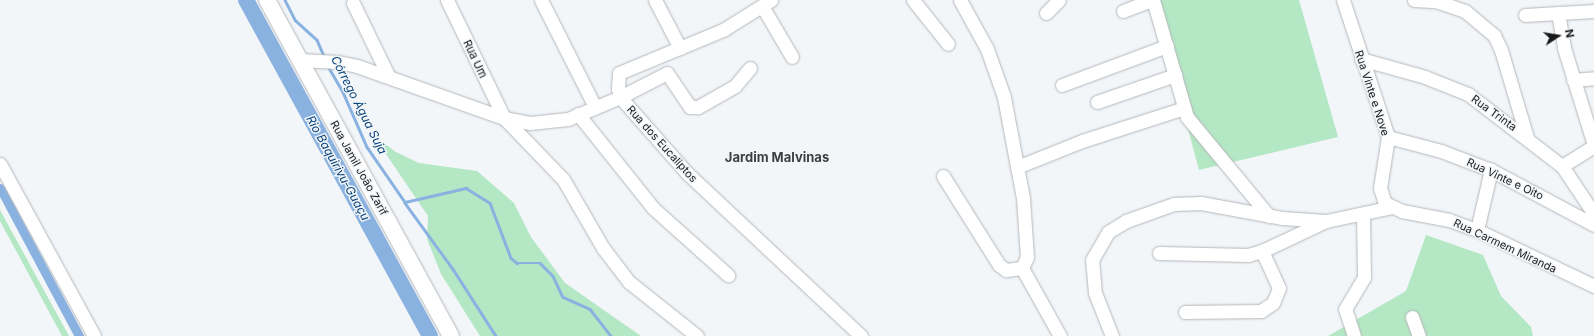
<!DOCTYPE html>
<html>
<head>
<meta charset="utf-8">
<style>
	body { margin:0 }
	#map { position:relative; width:1594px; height:336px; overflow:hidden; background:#f3f6f9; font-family:Inter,sans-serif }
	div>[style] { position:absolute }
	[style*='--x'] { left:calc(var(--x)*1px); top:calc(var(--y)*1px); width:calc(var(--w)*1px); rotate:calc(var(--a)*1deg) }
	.green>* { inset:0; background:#b4e7c4 }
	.stream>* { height:2.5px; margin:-1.25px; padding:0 1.25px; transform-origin:1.25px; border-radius:1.25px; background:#8ab2e1 }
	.canal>* { height:9px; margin:-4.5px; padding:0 4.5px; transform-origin:4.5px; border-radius:4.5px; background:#8ab2e1 }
	.river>* { height:16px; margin:-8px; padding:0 8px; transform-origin:8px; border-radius:8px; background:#8ab2e1 }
	.roads { filter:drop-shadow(0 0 1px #b4b7ba) drop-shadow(0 0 1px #b4b7ba) }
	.minor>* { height:13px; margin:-6.5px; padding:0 6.5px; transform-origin:6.5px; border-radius:6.5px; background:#fff }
	.major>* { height:16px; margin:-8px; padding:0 8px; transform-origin:8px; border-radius:8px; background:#fff }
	span { translate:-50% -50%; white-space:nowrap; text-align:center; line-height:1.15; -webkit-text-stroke:3px #f3f6f9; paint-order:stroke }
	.street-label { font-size:11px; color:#191a1b }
	.water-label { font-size:12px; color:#09437b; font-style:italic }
	.quarter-label { font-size:13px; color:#3d3f42; font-weight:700 }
	.north { position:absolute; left:1538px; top:16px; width:40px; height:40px; -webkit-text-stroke:3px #f3f6f9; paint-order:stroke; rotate:78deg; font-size:11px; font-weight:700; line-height:16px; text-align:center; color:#191a1b }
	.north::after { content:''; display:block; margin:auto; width:14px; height:18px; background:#191a1b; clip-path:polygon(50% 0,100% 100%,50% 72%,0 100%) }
</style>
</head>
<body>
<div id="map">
	<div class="green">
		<i style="clip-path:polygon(1153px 0,1299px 0,1338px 137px,1199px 170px)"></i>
		<i style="clip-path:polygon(373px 135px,396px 152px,419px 163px,477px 171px,514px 203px,531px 237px,565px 283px,641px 336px,480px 336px,441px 274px,427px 239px,428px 216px)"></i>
		<i style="clip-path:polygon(0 210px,69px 336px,62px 336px,0 221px)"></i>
		<i style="clip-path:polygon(1426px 235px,1483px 255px,1501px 296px,1531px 327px,1533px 336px,1328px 336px,1406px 291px)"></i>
	</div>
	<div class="stream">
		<i style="--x:285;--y:0;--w:22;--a:63"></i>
		<i style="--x:295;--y:20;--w:30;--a:42"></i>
		<i style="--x:317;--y:40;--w:17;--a:66"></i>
		<i style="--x:328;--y:66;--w:30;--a:60"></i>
		<i style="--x:343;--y:92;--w:60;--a:66.4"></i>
		<i style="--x:367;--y:147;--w:67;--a:55.4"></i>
		<i style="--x:405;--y:202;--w:63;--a:-12.9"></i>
		<i style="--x:466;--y:188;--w:28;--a:32"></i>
		<i style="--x:490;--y:203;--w:59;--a:69.1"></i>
		<i style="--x:511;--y:258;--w:8;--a:40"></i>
		<i style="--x:517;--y:263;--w:23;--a:0"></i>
		<i style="--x:540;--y:263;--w:18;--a:45"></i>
		<i style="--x:553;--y:276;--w:23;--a:65"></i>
		<i style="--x:563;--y:297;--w:30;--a:24"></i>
		<i style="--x:590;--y:309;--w:34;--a:52"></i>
		<i style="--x:405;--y:203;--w:82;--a:54"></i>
		<i style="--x:453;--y:269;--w:80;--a:57.3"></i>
	</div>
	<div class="canal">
		<i style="--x:0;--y:188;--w:168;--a:61.9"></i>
	</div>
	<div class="river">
		<i style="--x:246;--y:0;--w:383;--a:61.3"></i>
	</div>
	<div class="roads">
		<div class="minor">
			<i style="--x:447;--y:0;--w:131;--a:64.2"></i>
			<i style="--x:504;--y:118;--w:85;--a:46"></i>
			<i style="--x:563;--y:179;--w:80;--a:59.9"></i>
			<i style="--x:603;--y:248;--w:43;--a:52.6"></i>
			<i style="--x:629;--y:282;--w:87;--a:38.5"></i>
			<i style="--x:541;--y:0;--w:120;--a:63.2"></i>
			<i style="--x:655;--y:0;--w:54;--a:62.5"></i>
			<i style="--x:913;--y:0;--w:56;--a:51.5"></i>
			<i style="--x:1153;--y:0;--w:122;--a:73.8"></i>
			<i style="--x:1187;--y:117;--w:129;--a:50.4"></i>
			<i style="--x:1343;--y:0;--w:144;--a:71.8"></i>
			<i style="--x:1388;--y:137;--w:52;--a:98.9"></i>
			<i style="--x:1380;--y:188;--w:16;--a:72"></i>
			<i style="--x:1385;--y:203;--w:19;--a:25"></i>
			<i style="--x:1402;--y:211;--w:48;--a:10.8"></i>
			<i style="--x:1449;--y:220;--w:30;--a:20"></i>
			<i style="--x:1477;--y:230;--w:130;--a:25.6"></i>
			<i style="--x:1414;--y:0;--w:22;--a:3"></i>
			<i style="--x:1436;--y:1;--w:31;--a:19"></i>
			<i style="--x:1465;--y:11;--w:38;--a:40"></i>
			<i style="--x:1494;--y:35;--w:17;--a:65"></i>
			<i style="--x:1501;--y:50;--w:92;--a:73.5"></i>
			<i style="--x:353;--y:3;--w:82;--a:64.1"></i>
			<i style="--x:762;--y:6;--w:59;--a:59.5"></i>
			<i style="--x:1123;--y:11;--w:30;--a:-21"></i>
			<i style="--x:1046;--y:13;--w:18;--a:-45"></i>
			<i style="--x:1558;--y:13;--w:36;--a:80"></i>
			<i style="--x:1564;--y:48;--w:102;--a:72.8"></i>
			<i style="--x:1525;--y:15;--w:69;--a:-3.3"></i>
			<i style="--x:1361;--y:59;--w:66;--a:15.7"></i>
			<i style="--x:1425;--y:77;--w:46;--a:21.6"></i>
			<i style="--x:1468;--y:94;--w:118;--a:37.5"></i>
			<i style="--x:1562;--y:166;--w:58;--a:56.3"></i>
			<i style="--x:300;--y:60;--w:38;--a:3"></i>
			<i style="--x:338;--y:62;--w:19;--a:12"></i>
			<i style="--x:357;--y:66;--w:156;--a:19.5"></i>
			<i style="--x:504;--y:118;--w:26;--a:11"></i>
			<i style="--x:530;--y:123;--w:38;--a:-6"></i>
			<i style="--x:568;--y:119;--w:56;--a:-22.9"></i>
			<i style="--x:620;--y:97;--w:103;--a:48.6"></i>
			<i style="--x:688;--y:174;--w:237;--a:43.1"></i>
			<i style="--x:750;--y:68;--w:23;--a:130"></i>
			<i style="--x:735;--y:86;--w:43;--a:150.4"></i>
			<i style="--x:698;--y:107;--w:8;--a:180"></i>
			<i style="--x:690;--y:107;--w:41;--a:-124.1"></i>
			<i style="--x:667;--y:73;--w:53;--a:152.9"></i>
			<i style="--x:620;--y:97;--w:9;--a:-103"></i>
			<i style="--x:618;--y:88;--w:15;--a:-86"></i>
			<i style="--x:619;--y:73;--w:113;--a:-22.5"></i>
			<i style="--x:723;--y:30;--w:57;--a:-32"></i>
			<i style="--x:1573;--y:80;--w:21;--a:-5"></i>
			<i style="--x:1062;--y:85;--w:112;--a:-20.4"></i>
			<i style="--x:1097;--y:102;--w:83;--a:-19.1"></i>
			<i style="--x:578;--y:114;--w:120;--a:51.4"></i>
			<i style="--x:653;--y:208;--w:101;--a:41.8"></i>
			<i style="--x:1388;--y:137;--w:55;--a:14.8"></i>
			<i style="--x:1441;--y:151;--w:53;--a:20.8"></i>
			<i style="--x:1491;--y:170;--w:117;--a:28.1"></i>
			<i style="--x:0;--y:164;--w:196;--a:61.3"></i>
			<i style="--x:1562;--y:166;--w:38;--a:-32"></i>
			<i style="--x:1017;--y:167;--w:70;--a:-21.8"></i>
			<i style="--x:1082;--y:141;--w:107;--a:-17.9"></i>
			<i style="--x:943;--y:176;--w:105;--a:57.8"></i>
			<i style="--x:999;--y:265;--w:9;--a:36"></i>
			<i style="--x:1006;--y:270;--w:16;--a:-7"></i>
			<i style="--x:1022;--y:268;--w:12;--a:-66"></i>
			<i style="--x:1027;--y:257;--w:59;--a:-93.9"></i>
			<i style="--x:1023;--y:198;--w:103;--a:-100.7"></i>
			<i style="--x:1004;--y:97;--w:51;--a:-109.5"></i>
			<i style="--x:987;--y:49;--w:56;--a:-118.9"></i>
			<i style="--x:1477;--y:230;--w:62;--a:-76.9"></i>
			<i style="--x:1159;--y:253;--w:89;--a:1.3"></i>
			<i style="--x:1248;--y:255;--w:15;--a:-16"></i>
			<i style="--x:1262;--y:251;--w:68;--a:-25.1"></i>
			<i style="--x:1022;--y:268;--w:78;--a:60.8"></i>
			<i style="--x:1185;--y:312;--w:76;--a:-0.8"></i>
			<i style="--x:1261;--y:311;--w:14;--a:-34"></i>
			<i style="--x:1273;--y:303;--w:16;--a:-68"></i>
			<i style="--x:1279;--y:288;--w:41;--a:-114.7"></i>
			<i style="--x:1412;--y:317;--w:20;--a:70"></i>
			<i style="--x:1112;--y:336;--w:46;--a:-111.6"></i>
			<i style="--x:1095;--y:293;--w:33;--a:-95"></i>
			<i style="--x:1092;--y:260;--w:32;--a:-60"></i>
			<i style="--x:1108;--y:232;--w:21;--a:-31"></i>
			<i style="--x:1126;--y:221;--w:51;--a:-19.5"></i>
			<i style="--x:1174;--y:204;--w:27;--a:-2"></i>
			<i style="--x:1201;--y:203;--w:82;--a:10.5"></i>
			<i style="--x:1282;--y:218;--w:44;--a:3.9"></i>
			<i style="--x:1326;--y:221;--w:67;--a:-12"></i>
			<i style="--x:1354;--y:336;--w:28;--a:-108"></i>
			<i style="--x:1345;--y:309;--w:37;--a:-59"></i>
			<i style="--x:1364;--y:277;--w:62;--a:-90.9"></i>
		</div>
		<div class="major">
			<i style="--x:267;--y:0;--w:383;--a:61.3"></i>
		</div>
	</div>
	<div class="street-label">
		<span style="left:475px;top:59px;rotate:65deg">Rua Um</span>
		<span style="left:1372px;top:93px;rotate:72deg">Rua Vinte e Nove</span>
		<span style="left:1494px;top:113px;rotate:36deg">Rua Trinta</span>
		<span style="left:662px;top:144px;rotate:48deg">Rua dos Eucaliptos</span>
		<span style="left:359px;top:168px;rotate:61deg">Rua Jamil João Zarif</span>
		<span style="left:1505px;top:179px;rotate:25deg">Rua Vinte e Oito</span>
		<span style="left:1505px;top:246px;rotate:25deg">Rua Carmem Miranda</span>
	</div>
	<div class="water-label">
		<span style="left:359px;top:105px;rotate:63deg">Córrego Água Suja</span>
		<span style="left:338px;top:168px;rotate:61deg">Rio Baquirivu-Guaçu</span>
	</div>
	<div class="quarter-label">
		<span style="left:777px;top:157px">Jardim Malvinas</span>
	</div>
	<div class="north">N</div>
</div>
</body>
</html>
